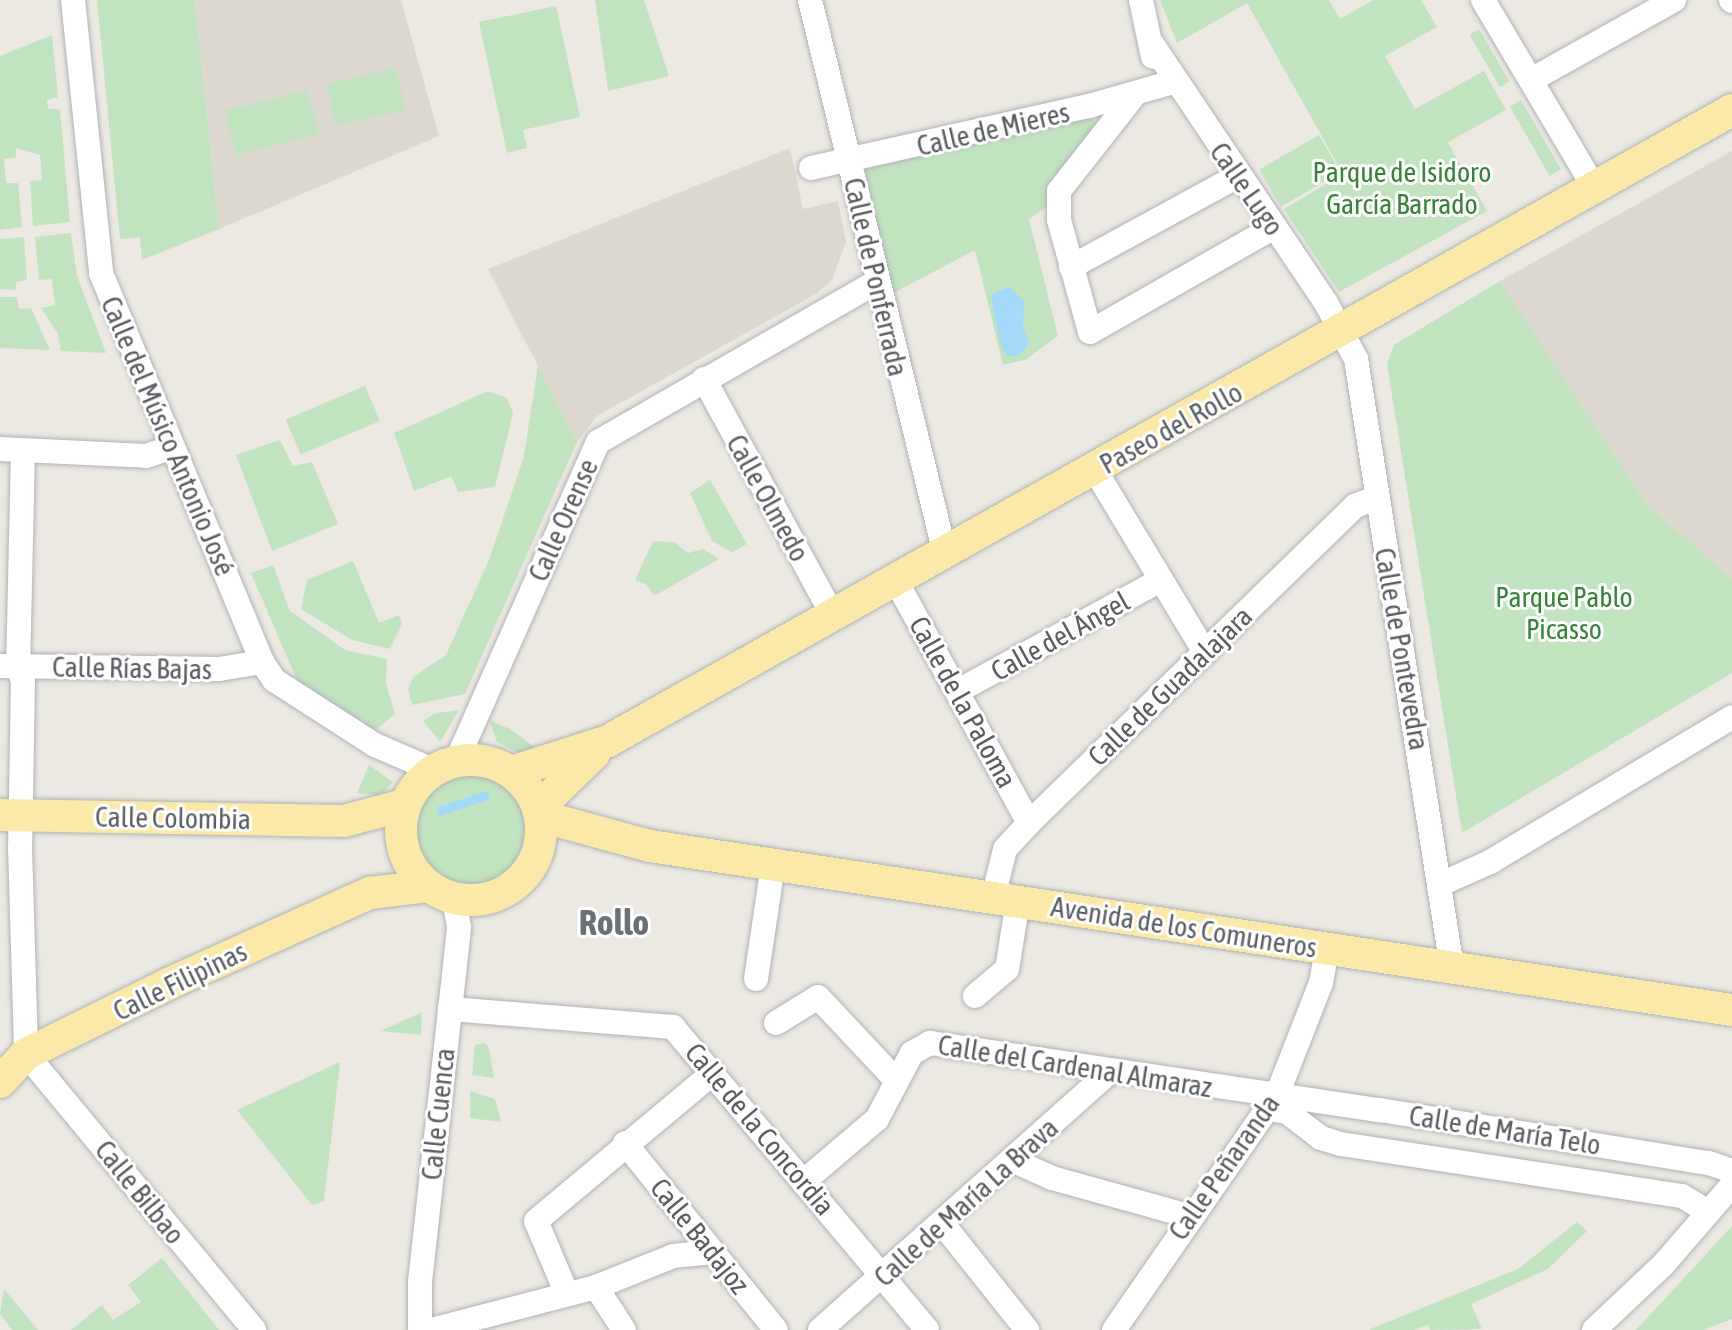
<!DOCTYPE html>
<html>
<head>
<meta charset="utf-8">
<style>
	body { margin:0 }
	#map { position:relative; width:1732px; height:1330px; overflow:hidden; background:#ece9e2; font-family:"Asap Condensed",sans-serif }
	div>[style] { position:absolute }
	[style*='--x'] { left:calc(var(--x)*1px); top:calc(var(--y)*1px); width:calc(var(--w)*1px); rotate:calc(var(--a)*1deg) }
	.education>* { inset:0; background:#dcd8d0 }
	.green>* { inset:0; background:#c1e3bf; transform-origin:0 0 }
	.round { border-radius:50% }
	.water>* { inset:0; background:#a4d9fa; transform-origin:0 0 }
	.roads { filter:drop-shadow(0 0 2px #afb3b7) drop-shadow(0 0 2px #afb3b7) }
	.minor>* { height:24px; margin:-12px; padding:0 12px; transform-origin:12px; border-radius:12px; background:#fff }
	.major>* { height:32px; margin:-16px; padding:0 16px; transform-origin:16px; border-radius:16px; background:#fbe9a9 }
	.major>.ring { margin:-16px; padding:0; box-sizing:content-box; background:none; border:32px solid #fbe9a9; border-radius:50% }
	span { translate:-50% -50%; white-space:nowrap; text-align:center; line-height:1.15; -webkit-text-stroke:6px #fff; paint-order:stroke }
	.street-label { font-size:28px; color:#5a5e62 }
	.park-label { font-size:28px; color:#398239 }
	.district-label { font-size:36px; color:#6b7074; font-weight:700 }
</style>
</head>
<body>
<div id="map">
	<div class="education">
		<i style="clip-path:polygon(195px 0,401px 0,439px 136px,219px 229px)"></i>
		<i style="clip-path:polygon(790px 148px,803px 209px,838px 201px,846px 242px,832px 280px,816px 294px,597px 416px,577px 442px,488px 269px)"></i>
		<i style="clip-path:polygon(1732px 151px,1732px 578px,1649px 507px,1500px 281px)"></i>
	</div>
	<div class="green">
		<i style="clip-path:polygon(97px 0,195px 0,219px 229px,142px 260px,140px 237px,120px 239px)"></i>
		<i style="clip-path:polygon(595px 0,644px 0,669px 76px,608px 91px)"></i>
		<i style="clip-path:polygon(1160px 0,1329px 0,1340px 19px,1373px 0,1421px 0,1437px 27px,1385px 56px,1415px 109px,1484px 71px,1506px 110px,1448px 142px,1487px 211px,1339px 292px,1284px 209px,1343px 174px,1247px 3px,1177px 43px)"></i>
		<i style="clip-path:polygon(556px 6px,580px 117px,523px 130px,527px 148px,507px 153px,479px 22px)"></i>
		<i style="left:1479px;top:29px;width:61px;height:11px;rotate:60deg"></i>
		<i style="clip-path:polygon(52px 35px,58px 97px,47px 100px,48px 109px,60px 109px,70px 222px,33px 226px,30px 181px,42px 180px,40px 155px,16px 148px,16px 157px,4px 159px,6px 183px,18px 183px,22px 227px,0 230px,0 56px)"></i>
		<i style="left:396px;top:68px;width:43px;height:72px;rotate:77deg"></i>
		<i style="left:308px;top:90px;width:46px;height:86px;rotate:76deg"></i>
		<i style="left:1521px;top:100px;width:80px;height:13px;rotate:60deg"></i>
		<i style="clip-path:polygon(1089px 117px,1098px 124px,1048px 206px,1029px 219px,1058px 336px,1025px 360px,1003px 365px,975px 250px,888px 296px,865px 169px)"></i>
		<i style="left:1319px;top:135px;width:43px;height:69px;rotate:60deg"></i>
		<i style="clip-path:polygon(71px 233px,77px 276px,106px 353px,61px 351px,58px 334px,41px 308px,55px 305px,52px 279px,39px 280px,35px 237px)"></i>
		<i style="clip-path:polygon(24px 237px,27px 280px,16px 282px,16px 290px,0 289px,0 239px)"></i>
		<i style="clip-path:polygon(1500px 281px,1649px 507px,1732px 578px,1732px 673px,1462px 833px,1387px 364px,1394px 345px)"></i>
		<i style="clip-path:polygon(0 297px,17px 297px,19px 309px,31px 308px,50px 350px,0 348px)"></i>
		<i style="clip-path:polygon(538px 365px,577px 442px,465px 694px,412px 705px,408px 690px,413px 677px,446px 655px,489px 560px,524px 456px)"></i>
		<i style="left:365px;top:386px;width:38px;height:86px;rotate:67deg"></i>
		<i style="clip-path:polygon(488px 391px,507px 398px,513px 413px,495px 487px,458px 492px,451px 476px,414px 491px,394px 433px)"></i>
		<i style="clip-path:polygon(280px 440px,293px 466px,312px 462px,338px 524px,272px 551px,236px 455px)"></i>
		<i style="clip-path:polygon(710px 480px,747px 544px,732px 552px,712px 541px,690px 493px)"></i>
		<i style="clip-path:polygon(653px 541px,674px 542px,688px 553px,703px 549px,719px 559px,654px 596px,647px 585px,635px 580px)"></i>
		<i style="clip-path:polygon(353px 561px,379px 623px,399px 615px,402px 624px,390px 649px,352px 640px,301px 609px,307px 580px)"></i>
		<i style="clip-path:polygon(273px 565px,290px 611px,345px 650px,387px 659px,386px 683px,395px 714px,372px 733px,299px 685px,251px 573px)"></i>
		<i style="clip-path:polygon(459px 710px,440px 742px,423px 721px,436px 713px)"></i>
		<i style="clip-path:polygon(489px 720px,510px 729px,543px 753px,520px 754px,497px 742px)"></i>
		<i style="clip-path:polygon(369px 765px,393px 782px,381px 795px,357px 793px)"></i>
		<i class="round" style="left:416px;top:774px;width:112px;height:112px"></i>
		<i style="clip-path:polygon(422px 1012px,421px 1035px,381px 1031px)"></i>
		<i style="clip-path:polygon(485px 1043px,489px 1048px,494px 1078px,472px 1075px,475px 1045px)"></i>
		<i style="clip-path:polygon(340px 1062px,324px 1201px,312px 1205px,237px 1110px)"></i>
		<i style="clip-path:polygon(470px 1091px,495px 1099px,501px 1122px,470px 1118px)"></i>
		<i style="clip-path:polygon(1577px 1222px,1587px 1231px,1548px 1269px,1471px 1304px,1482px 1329px,1430px 1330px,1428px 1325px,1414px 1330px,1368px 1330px,1518px 1269px)"></i>
		<i style="clip-path:polygon(1732px 1226px,1732px 1319px,1703px 1330px,1636px 1330px)"></i>
		<i style="clip-path:polygon(162px 1258px,219px 1330px,71px 1330px,102px 1305px,113px 1320px,141px 1302px,128px 1285px)"></i>
		<i style="clip-path:polygon(4px 1289px,38px 1330px,12px 1330px,0 1314px)"></i>
	</div>
	<div class="water">
		<i style="clip-path:polygon(1010px 287px,1024px 301px,1023px 327px,1029px 343px,1019px 356px,1007px 356px,1002px 347px,992px 304px,992px 294px)"></i>
		<i style="left:487px;top:791px;width:9px;height:53px;rotate:72deg"></i>
	</div>
	<div class="roads">
		<div class="minor">
			<i style="--x:73;--y:0;--w:274;--a:84.1"></i>
			<i style="--x:101;--y:273;--w:421;--a:67.5"></i>
			<i style="--x:262;--y:662;--w:22;--a:56"></i>
			<i style="--x:274;--y:680;--w:120;--a:32.8"></i>
			<i style="--x:375;--y:745;--w:63;--a:23.3"></i>
			<i style="--x:810;--y:0;--w:570;--a:76.3"></i>
			<i style="--x:1141;--y:0;--w:58;--a:78.1"></i>
			<i style="--x:1483;--y:0;--w:217;--a:59.3"></i>
			<i style="--x:1731;--y:0;--w:1;--a:45"></i>
			<i style="--x:1152;--y:44;--w:312;--a:56.1"></i>
			<i style="--x:1326;--y:303;--w:64;--a:61.8"></i>
			<i style="--x:1356;--y:359;--w:617;--a:81.04"></i>
			<i style="--x:1531;--y:80;--w:164;--a:-29.2"></i>
			<i style="--x:1135;--y:94;--w:123;--a:128.1"></i>
			<i style="--x:1059;--y:191;--w:29;--a:90"></i>
			<i style="--x:1059;--y:220;--w:116;--a:74.5"></i>
			<i style="--x:1090;--y:332;--w:212;--a:-29.7"></i>
			<i style="--x:811;--y:168;--w:285;--a:-12.6"></i>
			<i style="--x:1089;--y:106;--w:87;--a:-15.9"></i>
			<i style="--x:1071;--y:267;--w:190;--a:-28.6"></i>
			<i style="--x:704;--y:379;--w:270;--a:61.4"></i>
			<i style="--x:0;--y:449;--w:146;--a:2.7"></i>
			<i style="--x:146;--y:456;--w:28;--a:-18"></i>
			<i style="--x:23;--y:451;--w:215;--a:91.3"></i>
			<i style="--x:18;--y:666;--w:16;--a:72"></i>
			<i style="--x:23;--y:681;--w:166;--a:91"></i>
			<i style="--x:20;--y:847;--w:207;--a:88.3"></i>
			<i style="--x:26;--y:1054;--w:358;--a:50.4"></i>
			<i style="--x:1095;--y:470;--w:213;--a:58.9"></i>
			<i style="--x:896;--y:581;--w:276;--a:61.2"></i>
			<i style="--x:0;--y:666;--w:219;--a:0.8"></i>
			<i style="--x:219;--y:669;--w:44;--a:-9.2"></i>
			<i style="--x:958;--y:691;--w:231;--a:-28.7"></i>
			<i style="--x:457;--y:760;--w:348;--a:-66.1"></i>
			<i style="--x:598;--y:442;--w:321;--a:-29.9"></i>
			<i style="--x:1441;--y:884;--w:54;--a:-24.2"></i>
			<i style="--x:1490;--y:862;--w:282;--a:-30.9"></i>
			<i style="--x:993;--y:898;--w:50;--a:-76.2"></i>
			<i style="--x:1005;--y:849;--w:35;--a:-47"></i>
			<i style="--x:1029;--y:823;--w:455;--a:-44.2"></i>
			<i style="--x:1355;--y:506;--w:24;--a:-22"></i>
			<i style="--x:756;--y:979;--w:115;--a:-81.5"></i>
			<i style="--x:975;--y:996;--w:42;--a:-40.2"></i>
			<i style="--x:1007;--y:969;--w:69;--a:-80.8"></i>
			<i style="--x:450;--y:1009;--w:224;--a:4.6"></i>
			<i style="--x:673;--y:1027;--w:395;--a:50"></i>
			<i style="--x:776;--y:1023;--w:49;--a:-31.8"></i>
			<i style="--x:818;--y:997;--w:114;--a:46.8"></i>
			<i style="--x:1268;--y:1109;--w:19;--a:9"></i>
			<i style="--x:1287;--y:1112;--w:43;--a:37.4"></i>
			<i style="--x:1321;--y:1138;--w:21;--a:17"></i>
			<i style="--x:1341;--y:1144;--w:345;--a:8.7"></i>
			<i style="--x:1682;--y:1196;--w:31;--a:31"></i>
			<i style="--x:625;--y:1143;--w:240;--a:51.1"></i>
			<i style="--x:1012;--y:1160;--w:44;--a:24.2"></i>
			<i style="--x:1052;--y:1178;--w:142;--a:15.5"></i>
			<i style="--x:803;--y:1182;--w:97;--a:-40.4"></i>
			<i style="--x:877;--y:1119;--w:75;--a:-62.1"></i>
			<i style="--x:912;--y:1053;--w:21;--a:-29"></i>
			<i style="--x:930;--y:1043;--w:455;--a:8.5"></i>
			<i style="--x:1380;--y:1110;--w:333;--a:9.2"></i>
			<i style="--x:1709;--y:1163;--w:24;--a:19"></i>
			<i style="--x:942;--y:1223;--w:137;--a:51.5"></i>
			<i style="--x:596;--y:1287;--w:51;--a:56.9"></i>
			<i style="--x:567;--y:1294;--w:79;--a:-113"></i>
			<i style="--x:536;--y:1221;--w:231;--a:-39.9"></i>
			<i style="--x:420;--y:1330;--w:48;--a:-90"></i>
			<i style="--x:420;--y:1282;--w:357;--a:-83.7"></i>
			<i style="--x:459;--y:927;--w:29;--a:-100"></i>
			<i style="--x:431;--y:1330;--w:171;--a:-14.6"></i>
			<i style="--x:596;--y:1287;--w:83;--a:-21.9"></i>
			<i style="--x:673;--y:1256;--w:40;--a:-5.7"></i>
			<i style="--x:820;--y:1330;--w:388;--a:-41.7"></i>
			<i style="--x:1114;--y:1330;--w:286;--a:-55.3"></i>
			<i style="--x:1277;--y:1095;--w:120;--a:-68.6"></i>
			<i style="--x:1321;--y:983;--w:35;--a:-80"></i>
			<i style="--x:1594;--y:1330;--w:95;--a:-43.3"></i>
			<i style="--x:1663;--y:1265;--w:106;--a:-49.2"></i>
		</div>
		<div class="major">
			<i class="ring" style="left:401px;top:760px;width:108px;height:108px"></i>
			<i style="--x:511;--y:772;--w:102;--a:-17.7"></i>
			<i style="--x:608;--y:741;--w:1289;--a:-29.31"></i>
			<i style="--x:538;--y:808;--w:78;--a:-44"></i>
			<i style="--x:0;--y:815;--w:344;--a:1"></i>
			<i style="--x:344;--y:821;--w:62;--a:-14.9"></i>
			<i style="--x:540;--y:816;--w:114;--a:15.3"></i>
			<i style="--x:650;--y:846;--w:1094;--a:8.62"></i>
			<i style="--x:0;--y:1082;--w:38;--a:-47"></i>
			<i style="--x:26;--y:1054;--w:158;--a:-26.2"></i>
			<i style="--x:168;--y:984;--w:222;--a:-24.3"></i>
			<i style="--x:370;--y:893;--w:58;--a:-6.9"></i>
		</div>
	</div>
	<div class="street-label">
		<span style="left:993px;top:129px;rotate:-13deg">Calle de Mieres</span>
		<span style="left:1247px;top:189px;rotate:55deg">Calle Lugo</span>
		<span style="left:876px;top:277px;rotate:77deg">Calle de Ponferrada</span>
		<span style="left:1171px;top:428px;rotate:-29deg">Paseo del Rollo</span>
		<span style="left:168px;top:436px;rotate:67deg">Calle del Músico Antonio José</span>
		<span style="left:768px;top:498px;rotate:61deg">Calle Olmedo</span>
		<span style="left:563px;top:520px;rotate:-66deg">Calle Orense</span>
		<span style="left:1060px;top:636px;rotate:-29deg">Calle del Ángel</span>
		<span style="left:1402px;top:649px;rotate:80deg">Calle de Pontevedra</span>
		<span style="left:132px;top:668px;rotate:1deg">Calle Rías Bajas</span>
		<span style="left:1170px;top:686px;rotate:-44deg">Calle de Guadalajara</span>
		<span style="left:963px;top:702px;rotate:61deg">Calle de la Paloma</span>
		<span style="left:173px;top:818px;rotate:1deg">Calle Colombia</span>
		<span style="left:1184px;top:927px;rotate:9deg">Avenida de los Comuneros</span>
		<span style="left:180px;top:981px;rotate:-26deg">Calle Filipinas</span>
		<span style="left:1075px;top:1066px;rotate:9deg">Calle del Cardenal Almaraz</span>
		<span style="left:438px;top:1114px;rotate:-84deg">Calle Cuenca</span>
		<span style="left:760px;top:1129px;rotate:50deg">Calle de la Concordia</span>
		<span style="left:1505px;top:1130px;rotate:9deg">Calle de María Telo</span>
		<span style="left:1224px;top:1167px;rotate:-55deg">Calle Peñaranda</span>
		<span style="left:140px;top:1192px;rotate:51deg">Calle Bilbao</span>
		<span style="left:966px;top:1202px;rotate:-42deg">Calle de María La Brava</span>
		<span style="left:700px;top:1236px;rotate:51deg">Calle Badajoz</span>
	</div>
	<div class="park-label">
		<span style="left:1402px;top:188px">Parque de Isidoro<br>García Barrado</span>
		<span style="left:1564px;top:613px">Parque Pablo<br>Picasso</span>
	</div>
	<div class="district-label">
		<span style="left:614px;top:923px">Rollo</span>
	</div>
</div>
</body>
</html>
